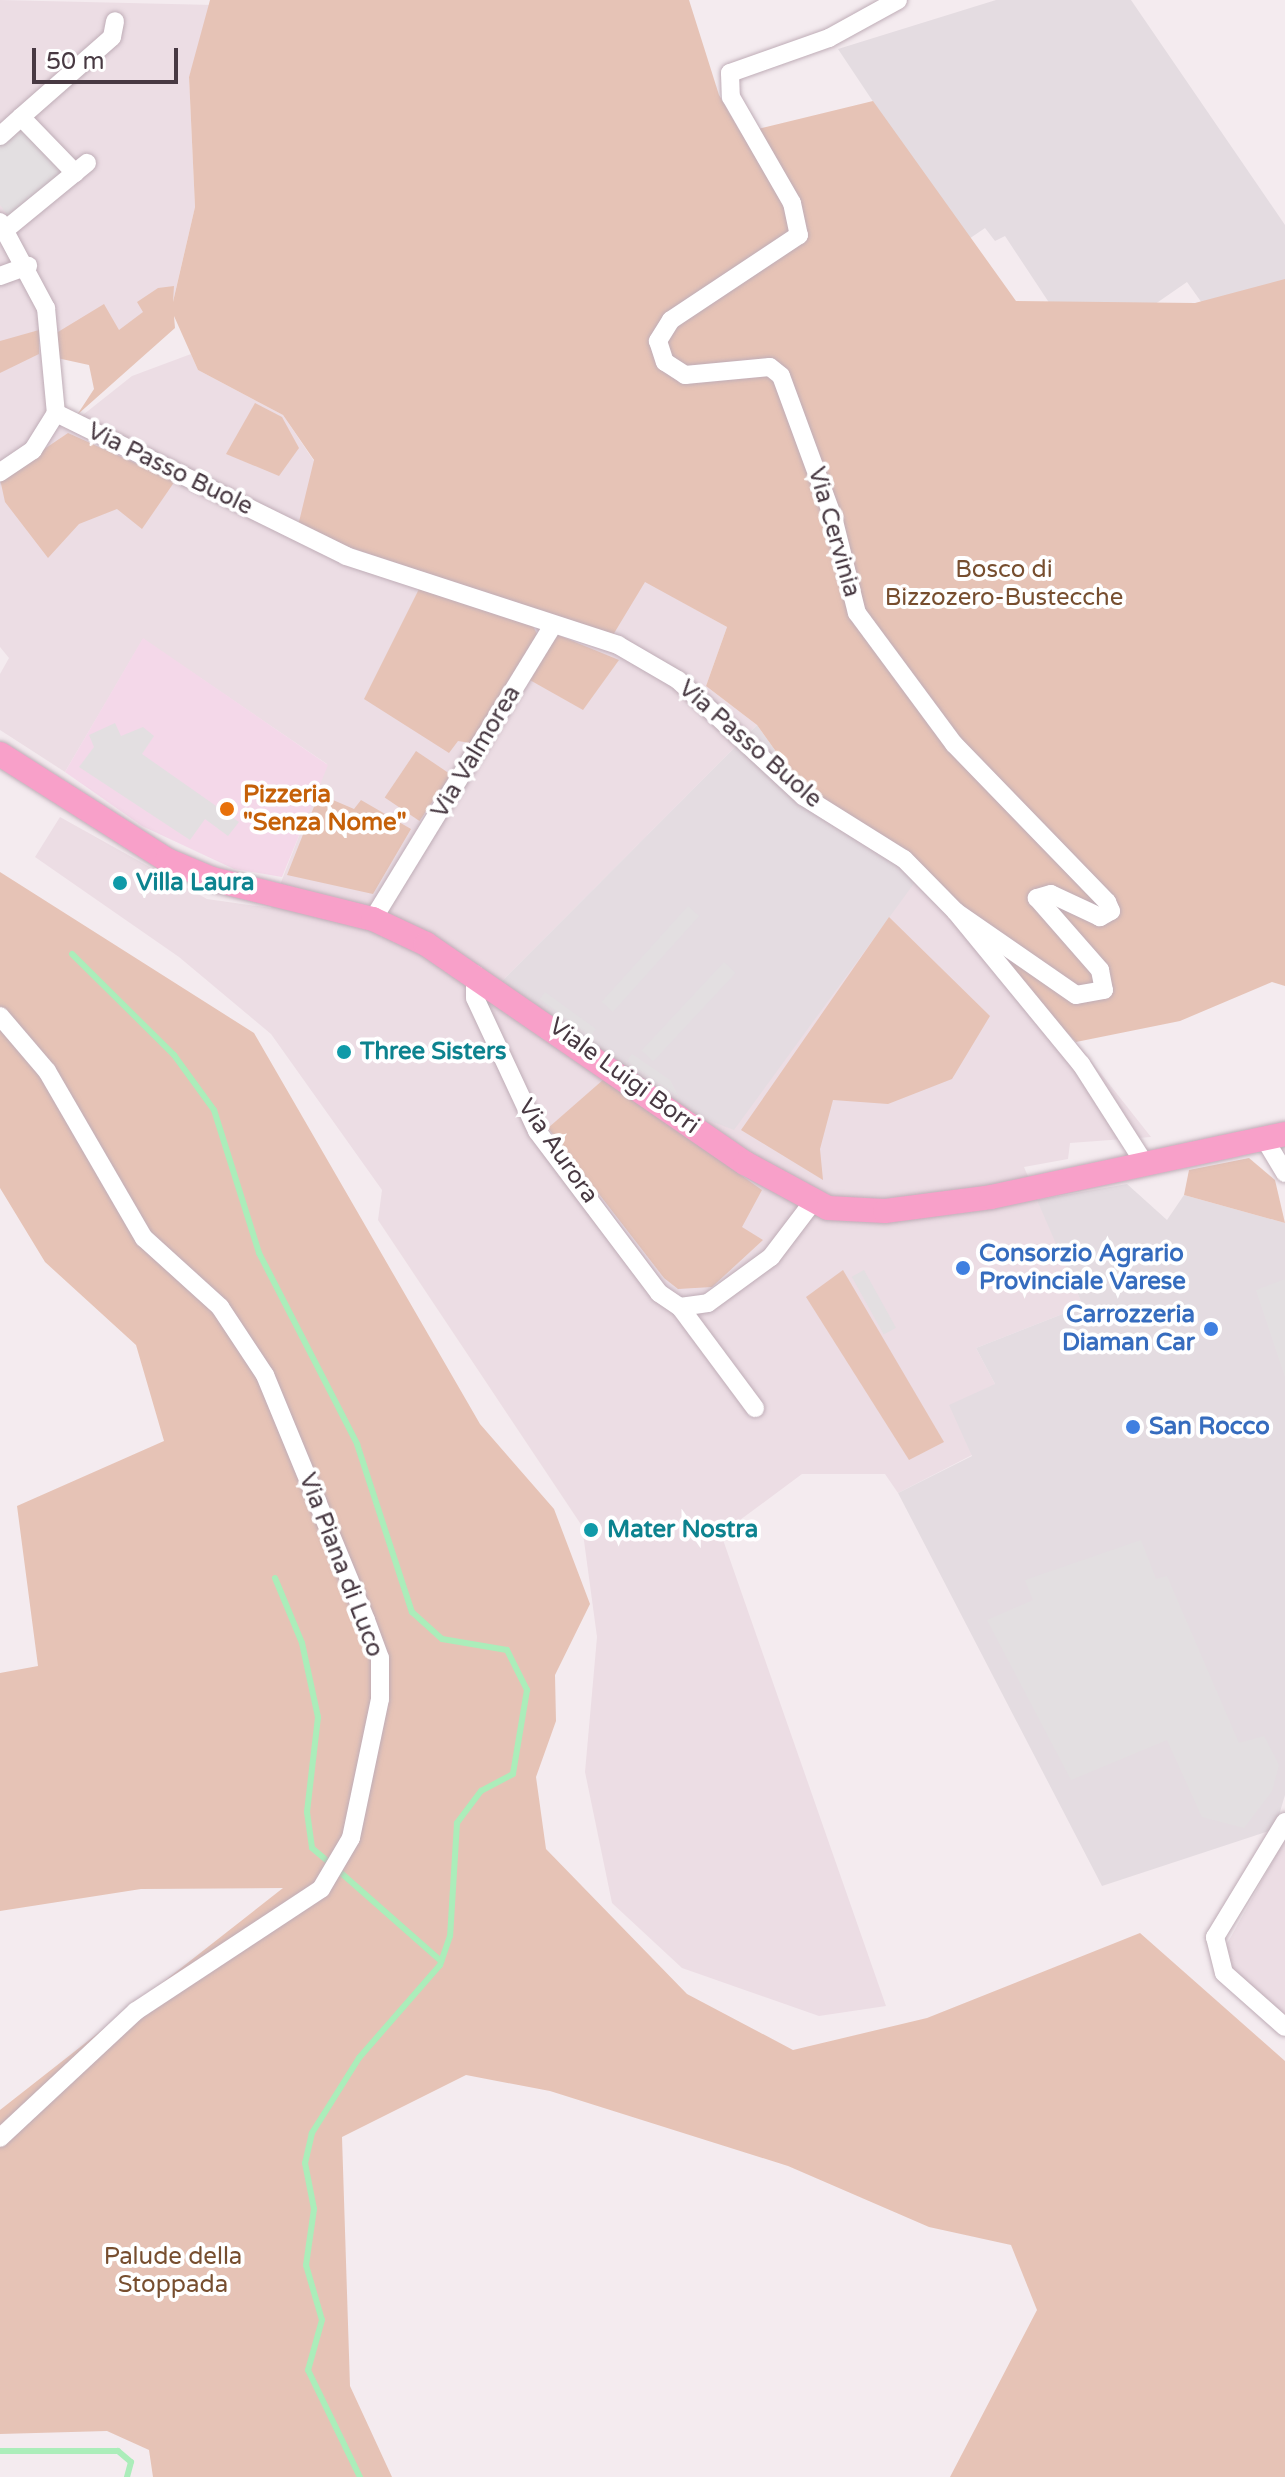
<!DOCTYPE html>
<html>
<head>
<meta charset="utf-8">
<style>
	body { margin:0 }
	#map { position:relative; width:1285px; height:2477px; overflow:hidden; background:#f4ebef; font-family:"Varela Round",sans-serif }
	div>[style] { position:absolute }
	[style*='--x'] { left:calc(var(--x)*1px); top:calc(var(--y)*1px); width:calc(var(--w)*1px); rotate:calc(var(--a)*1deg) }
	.residential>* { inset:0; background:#ecdde4 }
	.commercial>* { inset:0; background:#f4d8e9 }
	.industrial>* { inset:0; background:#e4dce1 }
	.green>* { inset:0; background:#e6c3b6; transform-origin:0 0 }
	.parking>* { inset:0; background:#e3dfe1; transform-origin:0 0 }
	.stream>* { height:6px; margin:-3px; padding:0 3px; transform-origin:3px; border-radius:3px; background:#abedba }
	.roads { filter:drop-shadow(0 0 2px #bfadb7) drop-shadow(0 0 2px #bfadb7) }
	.minor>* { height:18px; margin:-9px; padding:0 9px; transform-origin:9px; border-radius:9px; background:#fff }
	.major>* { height:24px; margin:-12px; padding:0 12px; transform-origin:12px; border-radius:12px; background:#f8a0c9 }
	.dots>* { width:22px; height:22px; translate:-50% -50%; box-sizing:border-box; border:4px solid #fff; border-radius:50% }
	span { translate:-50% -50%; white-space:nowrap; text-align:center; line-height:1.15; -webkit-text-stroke:8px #fff; paint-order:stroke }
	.street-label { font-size:24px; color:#483942 }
	.park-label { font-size:24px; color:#774e2f }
	.food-label { font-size:24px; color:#c56008; font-weight:700 }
	.left { translate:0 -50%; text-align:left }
	.culture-label { font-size:24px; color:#0d838f; font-weight:700 }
	.shop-label { font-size:24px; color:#366cbe; font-weight:700 }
	.right { translate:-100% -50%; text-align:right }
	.scale { position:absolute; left:32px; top:48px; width:146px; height:36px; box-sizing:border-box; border:4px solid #483942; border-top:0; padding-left:10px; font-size:24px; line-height:28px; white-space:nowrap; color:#483942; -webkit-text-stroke:6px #fff; paint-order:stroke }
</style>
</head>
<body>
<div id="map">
	<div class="residential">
		<i style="clip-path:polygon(0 0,214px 5px,189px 77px,195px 207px,171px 310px,121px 340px,51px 346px,56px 413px,74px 422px,132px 376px,191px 354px,198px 370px,283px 415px,314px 461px,645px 581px,727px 627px,706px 686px,757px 725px,497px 986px,877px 929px,918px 878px,1076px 1042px,1151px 1137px,1070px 1143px,1068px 1159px,1024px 1167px,1083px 1306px,976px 1348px,995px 1384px,972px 1455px,898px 1493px,885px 1474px,802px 1474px,721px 1534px,886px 2006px,819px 2016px,682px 1968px,612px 1903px,585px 1772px,597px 1637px,582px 1526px,378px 1220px,382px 1190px,271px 1034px,179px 957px,35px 857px,60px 817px,207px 899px,271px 908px,327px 764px,143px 639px,65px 772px,0 730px,0 674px,9px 658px,0 647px)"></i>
		<i style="clip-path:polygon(1285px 1839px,1285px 2019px,1217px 1962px)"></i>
	</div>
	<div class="commercial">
		<i style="clip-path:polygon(143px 638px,328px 765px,282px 877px,234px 869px,142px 826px,65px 772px)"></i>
	</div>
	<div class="industrial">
		<i style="clip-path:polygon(996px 0,1131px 0,1285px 225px,1285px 302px,1229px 341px,1187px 282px,1083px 354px,1005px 236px,995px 241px,985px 228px,966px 241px,838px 49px)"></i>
		<i style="clip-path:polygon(757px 725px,802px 788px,918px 878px,734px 1130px,655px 1100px,497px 986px)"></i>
		<i style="clip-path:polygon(1127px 1184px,1167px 1220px,1184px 1195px,1285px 1223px,1285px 1795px,1275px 1829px,1102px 1886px,898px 1493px,972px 1456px,949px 1405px,995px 1384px,976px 1348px,1083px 1306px,1037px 1200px)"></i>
	</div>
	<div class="green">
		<i style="clip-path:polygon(210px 0,689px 0,719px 95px,741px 133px,873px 101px,1016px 301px,1195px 303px,1285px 279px,1285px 986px,1272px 982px,1180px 1021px,1076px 1042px,918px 878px,802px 788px,757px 725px,706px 686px,727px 627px,645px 582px,613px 635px,297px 530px,314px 460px,283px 415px,198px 370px,174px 316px,175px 328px,77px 415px,94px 389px,89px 365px,57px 358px,53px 335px,104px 304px,119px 330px,143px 312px,137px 302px,158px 288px,174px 286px,173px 302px,195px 207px,189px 77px)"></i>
		<i style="clip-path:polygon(39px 330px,39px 354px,0 373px,0 341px)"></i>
		<i style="clip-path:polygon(255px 403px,282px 417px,299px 448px,279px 476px,226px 454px)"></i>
		<i style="clip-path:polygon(68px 433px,175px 481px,142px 529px,117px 509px,79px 524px,48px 558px,5px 502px,0 479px)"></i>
		<i style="clip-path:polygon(420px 587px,533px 626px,538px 636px,470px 743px,458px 741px,449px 753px,364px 699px)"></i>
		<i style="clip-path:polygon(558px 635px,619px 660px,583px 710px,528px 679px)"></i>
		<i style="left:416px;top:751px;width:42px;height:56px;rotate:34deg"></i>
		<i style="clip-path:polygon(319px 794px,354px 809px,361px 800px,411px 829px,373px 894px,287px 875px)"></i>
		<i style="clip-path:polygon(0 872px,254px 1033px,480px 1424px,554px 1509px,590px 1604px,555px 1675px,556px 1721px,536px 1777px,546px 1849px,687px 1994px,793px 2050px,927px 2018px,1140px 1933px,1285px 2061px,1285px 2477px,950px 2477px,1037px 2310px,1011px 2245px,929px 2227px,788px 2166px,550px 2091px,466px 2075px,342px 2137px,350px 2386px,392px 2477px,153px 2477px,149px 2450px,107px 2431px,0 2434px,0 2110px,283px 1888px,141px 1889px,0 1911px,0 1673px,38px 1666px,17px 1506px,164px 1441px,136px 1345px,45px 1262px,0 1188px)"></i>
		<i style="clip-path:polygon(889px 917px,990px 1016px,952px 1079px,888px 1104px,833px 1100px,820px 1149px,823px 1180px,741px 1130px)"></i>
		<i style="clip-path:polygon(604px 1079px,762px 1190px,742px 1227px,763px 1240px,712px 1287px,678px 1289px,664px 1278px,548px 1128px)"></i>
		<i style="clip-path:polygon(1249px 1158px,1275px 1180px,1285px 1223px,1184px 1195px,1189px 1170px)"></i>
		<i style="clip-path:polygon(843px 1270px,944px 1442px,909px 1460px,806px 1297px)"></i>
	</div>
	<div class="parking">
		<i style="clip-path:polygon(23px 126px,64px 170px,9px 217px,0 205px,0 145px)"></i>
		<i style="clip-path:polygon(115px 723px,121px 736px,143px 727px,154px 736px,142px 754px,239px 822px,228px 836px,205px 819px,190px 840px,79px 767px,94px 747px,89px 735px)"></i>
		<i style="left:688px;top:906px;width:15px;height:129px;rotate:42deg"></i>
		<i style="left:724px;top:962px;width:16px;height:121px;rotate:43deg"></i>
		<i style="left:545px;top:992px;width:63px;height:9px;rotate:36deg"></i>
		<i style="clip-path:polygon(632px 1054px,670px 1080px,678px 1096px,627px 1061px)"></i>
		<i style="left:864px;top:1270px;width:66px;height:14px;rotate:61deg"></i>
		<i style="clip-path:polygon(1285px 1279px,1285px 1377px,1256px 1290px)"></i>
		<i style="clip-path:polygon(1141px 1540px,1156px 1579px,1167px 1576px,1239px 1743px,1264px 1736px,1279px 1765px,1272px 1791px,1244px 1828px,1202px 1817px,1167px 1740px,1071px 1780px,987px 1620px,1033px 1600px,1025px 1580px)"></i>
	</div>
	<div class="stream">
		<i style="--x:72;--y:954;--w:144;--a:44.7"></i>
		<i style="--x:174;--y:1055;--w:68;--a:54"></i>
		<i style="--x:214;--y:1110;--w:150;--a:72.5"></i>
		<i style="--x:259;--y:1253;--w:215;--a:62.8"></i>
		<i style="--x:357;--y:1444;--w:177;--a:71.9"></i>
		<i style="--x:412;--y:1612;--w:40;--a:42"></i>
		<i style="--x:442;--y:1639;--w:66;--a:9.6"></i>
		<i style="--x:507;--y:1650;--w:45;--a:63.4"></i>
		<i style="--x:527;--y:1690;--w:85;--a:99.5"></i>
		<i style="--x:513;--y:1774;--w:36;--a:152"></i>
		<i style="--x:481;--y:1791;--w:40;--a:127"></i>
		<i style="--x:457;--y:1823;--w:113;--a:93.5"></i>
		<i style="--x:450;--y:1936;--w:31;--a:109"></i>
		<i style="--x:440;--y:1965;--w:123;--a:131.1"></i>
		<i style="--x:359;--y:2058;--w:89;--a:122.1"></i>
		<i style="--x:312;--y:2133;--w:31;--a:103"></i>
		<i style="--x:305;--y:2163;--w:47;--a:78.9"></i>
		<i style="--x:314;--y:2209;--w:57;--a:98.1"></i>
		<i style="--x:306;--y:2265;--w:57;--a:73.8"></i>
		<i style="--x:322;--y:2320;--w:52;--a:105.6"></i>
		<i style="--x:308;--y:2370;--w:119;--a:64.1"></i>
		<i style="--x:275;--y:1578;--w:70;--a:67.4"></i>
		<i style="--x:302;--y:1643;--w:76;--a:77.8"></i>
		<i style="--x:318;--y:1717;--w:96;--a:96.6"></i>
		<i style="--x:307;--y:1812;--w:36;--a:82"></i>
		<i style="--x:312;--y:1848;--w:26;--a:40"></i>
		<i style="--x:340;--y:1872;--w:135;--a:41.4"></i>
		<i style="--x:0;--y:2451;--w:118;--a:0"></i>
		<i style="--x:118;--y:2451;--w:17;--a:40"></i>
		<i style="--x:131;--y:2462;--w:16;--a:105"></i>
	</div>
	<div class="roads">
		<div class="minor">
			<i style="--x:898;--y:0;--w:79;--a:151.2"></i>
			<i style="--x:829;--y:38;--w:105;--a:160.5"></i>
			<i style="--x:730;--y:73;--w:24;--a:88"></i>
			<i style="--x:731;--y:97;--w:122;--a:60.1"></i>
			<i style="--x:792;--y:203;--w:33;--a:78"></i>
			<i style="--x:799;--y:235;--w:154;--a:146.4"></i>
			<i style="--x:671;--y:320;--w:25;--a:122"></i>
			<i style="--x:658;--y:341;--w:22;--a:72"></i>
			<i style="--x:665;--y:362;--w:24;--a:33"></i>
			<i style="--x:685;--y:375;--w:85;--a:-5.4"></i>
			<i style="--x:770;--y:367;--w:14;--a:39"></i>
			<i style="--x:781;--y:376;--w:150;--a:69.8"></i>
			<i style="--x:833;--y:517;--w:99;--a:76"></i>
			<i style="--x:857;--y:613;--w:163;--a:53.5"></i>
			<i style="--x:954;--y:744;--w:220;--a:45.9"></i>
			<i style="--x:1107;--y:902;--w:10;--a:66"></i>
			<i style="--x:1111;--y:911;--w:13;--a:151"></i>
			<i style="--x:1100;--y:917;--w:54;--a:-154.9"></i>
			<i style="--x:1051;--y:894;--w:15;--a:164"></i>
			<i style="--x:1037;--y:898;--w:96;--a:48.8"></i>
			<i style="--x:1100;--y:970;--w:20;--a:79"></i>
			<i style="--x:1104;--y:990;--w:28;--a:170"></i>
			<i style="--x:1076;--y:995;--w:146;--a:-145.3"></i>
			<i style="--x:21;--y:117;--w:121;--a:-41.3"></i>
			<i style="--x:112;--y:37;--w:16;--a:-79"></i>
			<i style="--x:0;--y:136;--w:28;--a:-42"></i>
			<i style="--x:21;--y:117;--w:78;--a:46"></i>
			<i style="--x:0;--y:222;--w:98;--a:61.9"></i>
			<i style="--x:46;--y:308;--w:105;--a:84.6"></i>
			<i style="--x:56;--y:413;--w:44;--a:121.9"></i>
			<i style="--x:33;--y:450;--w:40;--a:146"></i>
			<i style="--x:5;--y:230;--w:106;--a:-39.3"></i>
			<i style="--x:0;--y:276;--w:30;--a:-20"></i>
			<i style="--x:56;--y:413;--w:323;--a:26.2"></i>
			<i style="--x:346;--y:556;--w:286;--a:18.1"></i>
			<i style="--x:618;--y:645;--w:69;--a:30.3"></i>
			<i style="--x:678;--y:680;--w:171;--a:42.9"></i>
			<i style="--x:803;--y:796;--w:119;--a:32"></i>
			<i style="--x:904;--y:859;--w:74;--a:45.5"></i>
			<i style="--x:956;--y:912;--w:197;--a:50.6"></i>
			<i style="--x:1081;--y:1064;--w:119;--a:57.4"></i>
			<i style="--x:373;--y:919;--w:345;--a:-58.5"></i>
			<i style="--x:475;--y:974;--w:24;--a:90"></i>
			<i style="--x:475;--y:998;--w:147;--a:65"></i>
			<i style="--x:537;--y:1131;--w:203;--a:53"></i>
			<i style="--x:659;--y:1293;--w:25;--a:34"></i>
			<i style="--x:680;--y:1307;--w:28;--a:-8"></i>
			<i style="--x:708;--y:1303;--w:78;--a:-36.1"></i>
			<i style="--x:771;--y:1257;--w:68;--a:-52.8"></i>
			<i style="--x:0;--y:1016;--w:72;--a:49.5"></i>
			<i style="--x:47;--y:1071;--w:193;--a:59.9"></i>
			<i style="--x:144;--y:1238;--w:103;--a:42.2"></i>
			<i style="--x:220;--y:1307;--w:82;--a:56.5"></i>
			<i style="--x:265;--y:1375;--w:265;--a:67.6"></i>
			<i style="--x:366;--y:1620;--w:40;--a:69.8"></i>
			<i style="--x:380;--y:1658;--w:41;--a:90"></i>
			<i style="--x:380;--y:1699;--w:142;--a:101.8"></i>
			<i style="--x:351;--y:1838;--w:59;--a:120.5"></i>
			<i style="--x:321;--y:1889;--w:222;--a:146.6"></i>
			<i style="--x:136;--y:2011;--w:186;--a:137"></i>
			<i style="--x:1264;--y:1138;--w:41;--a:59"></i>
			<i style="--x:680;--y:1307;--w:126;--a:53.4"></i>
			<i style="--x:1285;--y:1822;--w:135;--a:121.3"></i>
			<i style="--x:1215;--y:1937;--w:37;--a:76"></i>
			<i style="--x:1224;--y:1973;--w:81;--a:41.5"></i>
		</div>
		<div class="major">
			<i style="--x:0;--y:754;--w:198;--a:32.4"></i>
			<i style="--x:167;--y:860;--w:49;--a:22.9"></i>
			<i style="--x:212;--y:879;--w:166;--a:14"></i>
			<i style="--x:373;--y:919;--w:59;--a:25.3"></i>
			<i style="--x:426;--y:944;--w:387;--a:34.5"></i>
			<i style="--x:745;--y:1163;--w:94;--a:28.5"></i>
			<i style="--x:828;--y:1208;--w:57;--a:3"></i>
			<i style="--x:885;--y:1211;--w:107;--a:-7.5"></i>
			<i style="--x:991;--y:1197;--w:301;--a:-12.1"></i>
		</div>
	</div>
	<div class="dots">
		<i style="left:227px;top:809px;background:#e8710a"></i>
		<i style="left:120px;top:883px;background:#0f9aa8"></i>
		<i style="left:344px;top:1052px;background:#0f9aa8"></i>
		<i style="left:963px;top:1268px;background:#3f7fe0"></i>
		<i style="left:1211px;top:1329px;background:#3f7fe0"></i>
		<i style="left:1133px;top:1427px;background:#3f7fe0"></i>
		<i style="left:591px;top:1530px;background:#0f9aa8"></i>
	</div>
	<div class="street-label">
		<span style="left:170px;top:469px;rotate:26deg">Via Passo Buole</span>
		<span style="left:834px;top:532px;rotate:74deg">Via Cervinia</span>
		<span style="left:750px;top:744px;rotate:41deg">Via Passo Buole</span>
		<span style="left:476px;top:752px;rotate:-59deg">Via Valmorea</span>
		<span style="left:624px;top:1076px;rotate:36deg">Viale Luigi Borri</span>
		<span style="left:558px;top:1151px;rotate:55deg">Via Aurora</span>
		<span style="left:341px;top:1565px;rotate:69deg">Via Piana di Luco</span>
	</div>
	<div class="park-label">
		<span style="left:1004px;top:584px">Bosco di<br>Bizzozero-Bustecche</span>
		<span style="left:173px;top:2271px">Palude della<br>Stoppada</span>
	</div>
	<div class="food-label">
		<span class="left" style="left:243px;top:809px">Pizzeria<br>"Senza Nome"</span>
	</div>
	<div class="culture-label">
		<span class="left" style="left:136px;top:883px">Villa Laura</span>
		<span class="left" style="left:360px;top:1052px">Three Sisters</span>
		<span class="left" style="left:607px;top:1530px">Mater Nostra</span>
	</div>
	<div class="shop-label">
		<span class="left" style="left:979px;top:1268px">Consorzio Agrario<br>Provinciale Varese</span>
		<span class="right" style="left:1195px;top:1329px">Carrozzeria<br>Diaman Car</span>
		<span class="left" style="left:1149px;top:1427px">San Rocco</span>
	</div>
	<div class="scale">50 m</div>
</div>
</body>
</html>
